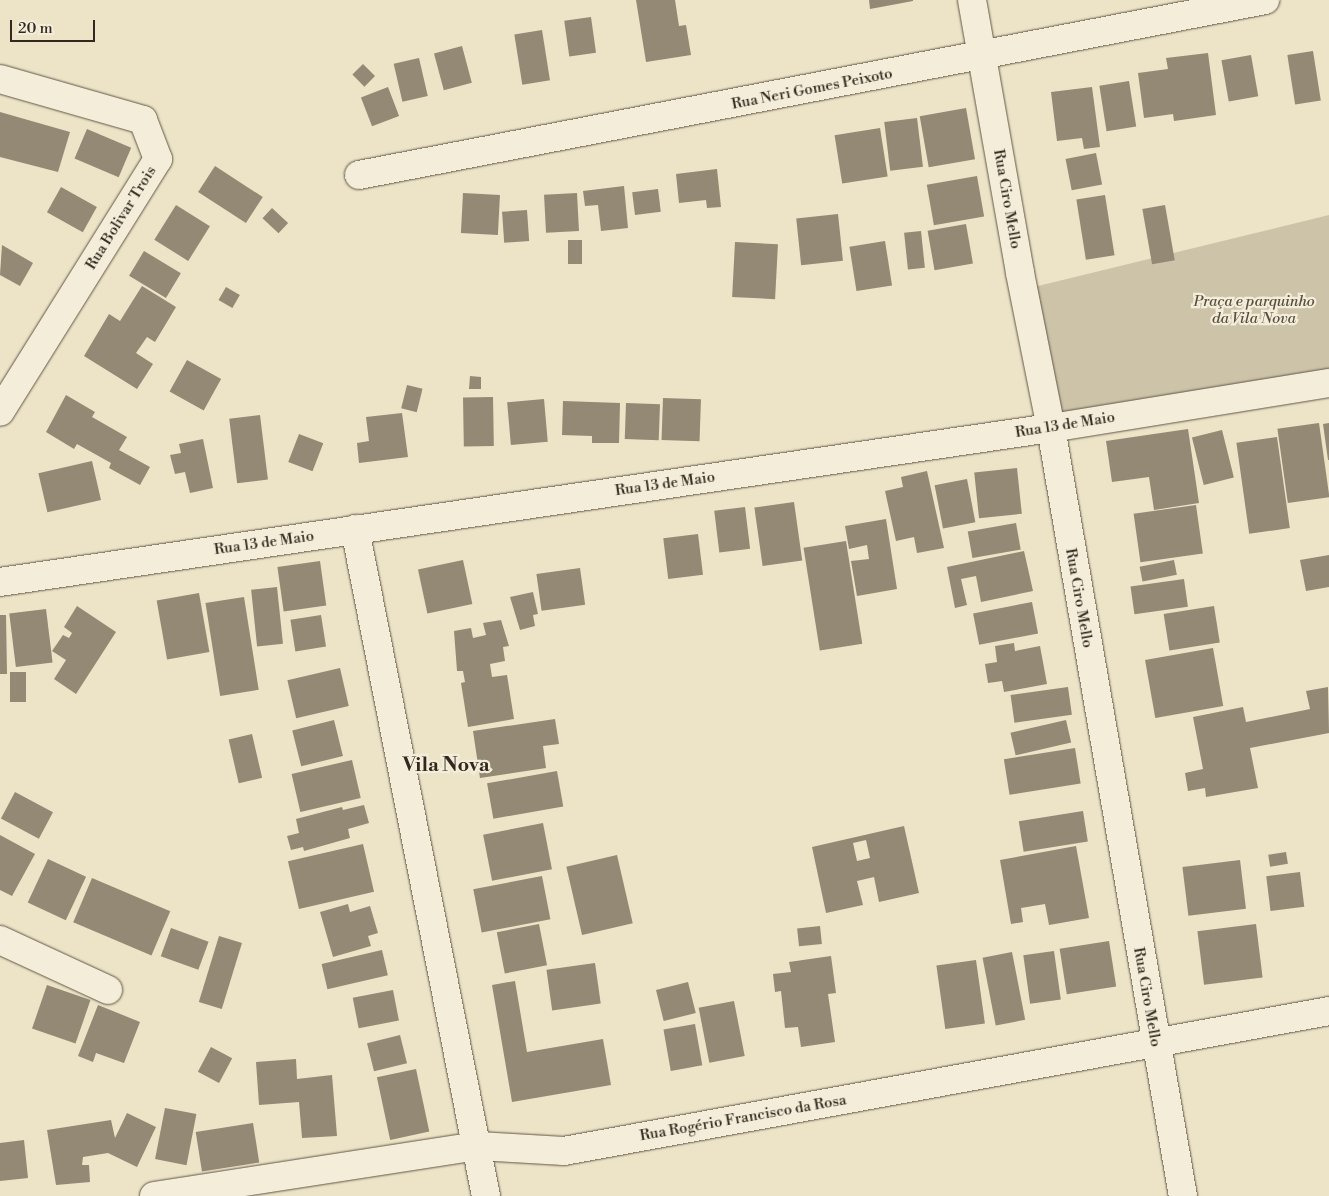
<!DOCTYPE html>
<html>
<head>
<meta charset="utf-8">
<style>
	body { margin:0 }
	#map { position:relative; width:1329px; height:1196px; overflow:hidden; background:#ede3c6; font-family:"Libre Bodoni",serif }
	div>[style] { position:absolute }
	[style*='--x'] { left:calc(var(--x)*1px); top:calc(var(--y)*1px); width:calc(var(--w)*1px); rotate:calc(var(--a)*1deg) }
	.green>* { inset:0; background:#cdc3a9 }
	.building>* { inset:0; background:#938975; transform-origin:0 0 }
	.roads { filter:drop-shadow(0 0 1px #615747) drop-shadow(0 0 1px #615747) }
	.minor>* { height:28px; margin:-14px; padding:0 14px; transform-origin:14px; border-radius:14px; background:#f3edda }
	span { translate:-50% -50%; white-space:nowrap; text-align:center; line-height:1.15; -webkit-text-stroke:4.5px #f3edda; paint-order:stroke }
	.street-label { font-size:15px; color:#32281d }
	.park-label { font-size:15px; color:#594f40; font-style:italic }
	.district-label { font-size:20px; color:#32281d; font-weight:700 }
	.scale { position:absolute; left:10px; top:20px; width:85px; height:22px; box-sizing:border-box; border:2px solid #32281d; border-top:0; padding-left:6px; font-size:15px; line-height:18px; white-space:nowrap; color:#32281d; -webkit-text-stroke:4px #f3edda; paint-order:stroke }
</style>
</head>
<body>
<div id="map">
	<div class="green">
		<i style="clip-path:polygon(1329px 215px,1329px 371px,1058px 421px,1034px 287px)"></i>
	</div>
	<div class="building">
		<i style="clip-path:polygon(636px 0,675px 0,679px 26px,686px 25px,691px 55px,646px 62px)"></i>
		<i style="clip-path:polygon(869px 0,913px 0,913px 1px,870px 9px)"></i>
		<i style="left:591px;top:17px;width:36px;height:27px;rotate:82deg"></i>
		<i style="left:542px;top:30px;width:51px;height:28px;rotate:81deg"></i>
		<i style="left:462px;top:46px;width:38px;height:29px;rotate:75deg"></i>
		<i style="left:1313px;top:51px;width:50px;height:26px;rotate:81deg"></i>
		<i style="clip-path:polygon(1208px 53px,1216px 115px,1174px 121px,1173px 114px,1144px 118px,1138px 73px,1168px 69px,1166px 58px)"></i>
		<i style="left:1251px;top:55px;width:42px;height:30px;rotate:80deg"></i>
		<i style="left:419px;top:58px;width:39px;height:26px;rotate:77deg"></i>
		<i style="left:363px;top:64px;width:17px;height:15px;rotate:45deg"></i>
		<i style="left:1129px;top:81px;width:46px;height:30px;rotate:81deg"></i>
		<i style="left:388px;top:87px;width:31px;height:29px;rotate:69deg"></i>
		<i style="clip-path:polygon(1092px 87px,1100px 147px,1084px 149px,1082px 138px,1057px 141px,1051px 92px)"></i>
		<i style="left:966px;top:108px;width:52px;height:47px;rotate:80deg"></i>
		<i style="clip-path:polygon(0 112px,70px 132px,58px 172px,0 157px)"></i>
		<i style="left:917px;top:118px;width:49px;height:33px;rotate:83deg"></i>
		<i style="left:880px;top:128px;width:49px;height:46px;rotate:81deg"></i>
		<i style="left:87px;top:129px;width:48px;height:32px;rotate:23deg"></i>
		<i style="left:1096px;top:153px;width:32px;height:31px;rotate:79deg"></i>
		<i style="left:215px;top:166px;width:57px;height:31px;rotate:33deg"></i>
		<i style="clip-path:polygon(717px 169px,721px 207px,707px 208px,706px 200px,679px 203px,676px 174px)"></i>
		<i style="left:977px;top:176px;width:41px;height:51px;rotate:80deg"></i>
		<i style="clip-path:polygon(624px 186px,628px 228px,601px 231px,598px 205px,585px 206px,583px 191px)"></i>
		<i style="left:61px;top:187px;width:41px;height:29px;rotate:29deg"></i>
		<i style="left:658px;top:189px;width:23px;height:26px;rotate:83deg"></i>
		<i style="left:463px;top:193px;width:37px;height:40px;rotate:3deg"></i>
		<i style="left:577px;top:193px;width:38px;height:33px;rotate:87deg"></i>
		<i style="left:1105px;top:195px;width:61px;height:29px;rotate:81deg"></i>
		<i style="left:176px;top:205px;width:40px;height:41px;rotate:32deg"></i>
		<i style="left:1165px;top:205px;width:56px;height:23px;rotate:80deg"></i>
		<i style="left:272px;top:208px;width:22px;height:14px;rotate:43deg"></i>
		<i style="left:527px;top:210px;width:31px;height:25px;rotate:86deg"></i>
		<i style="left:838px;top:214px;width:47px;height:42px;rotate:84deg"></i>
		<i style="left:966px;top:224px;width:40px;height:39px;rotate:80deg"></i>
		<i style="left:921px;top:231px;width:37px;height:17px;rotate:84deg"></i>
		<i style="left:582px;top:240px;width:24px;height:14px;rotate:90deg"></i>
		<i style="left:885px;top:241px;width:45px;height:36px;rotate:81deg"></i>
		<i style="left:735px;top:242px;width:43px;height:55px;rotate:3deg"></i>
		<i style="clip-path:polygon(2px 245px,33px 263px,20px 286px,0 275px)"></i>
		<i style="left:144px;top:251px;width:43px;height:29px;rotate:31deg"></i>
		<i style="clip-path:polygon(142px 286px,176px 307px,155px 342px,147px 337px,136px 353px,153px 364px,137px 389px,84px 356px,109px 314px,120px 321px)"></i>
		<i style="left:226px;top:287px;width:16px;height:15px;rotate:30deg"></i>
		<i style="left:187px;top:360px;width:39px;height:36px;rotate:29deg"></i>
		<i style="clip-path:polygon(470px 376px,481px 377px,481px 389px,469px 389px)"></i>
		<i style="left:407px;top:385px;width:16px;height:24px;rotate:14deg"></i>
		<i style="clip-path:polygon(66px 395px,95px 412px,92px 417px,127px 437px,119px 450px,150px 467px,140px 485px,109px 468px,111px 463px,77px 444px,74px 449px,46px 432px)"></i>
		<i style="left:493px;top:397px;width:49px;height:30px;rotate:89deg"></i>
		<i style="left:663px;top:398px;width:38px;height:42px;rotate:2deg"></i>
		<i style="left:544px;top:399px;width:43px;height:37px;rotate:85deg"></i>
		<i style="clip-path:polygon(563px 401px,620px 403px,619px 443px,592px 443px,592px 436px,562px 435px)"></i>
		<i style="left:626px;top:403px;width:34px;height:36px;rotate:2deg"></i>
		<i style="clip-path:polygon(402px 413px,408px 457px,359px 463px,357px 443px,369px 441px,366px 417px)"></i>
		<i style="left:260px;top:415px;width:65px;height:31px;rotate:83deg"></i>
		<i style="left:1319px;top:423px;width:75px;height:42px;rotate:82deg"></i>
		<i style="clip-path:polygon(1329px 423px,1329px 460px,1328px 460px,1323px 424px)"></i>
		<i style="clip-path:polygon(1188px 429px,1199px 503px,1154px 510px,1149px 477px,1112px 482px,1106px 441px)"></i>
		<i style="left:1222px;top:430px;width:49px;height:31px;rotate:76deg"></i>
		<i style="left:299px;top:434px;width:26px;height:30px;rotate:21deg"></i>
		<i style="left:1277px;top:437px;width:92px;height:41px;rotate:82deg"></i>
		<i style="clip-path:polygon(203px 439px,213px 488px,190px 493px,185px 472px,175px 474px,170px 455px,181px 453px,179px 444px)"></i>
		<i style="left:92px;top:461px;width:40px;height:55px;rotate:77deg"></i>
		<i style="left:1017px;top:468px;width:46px;height:43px;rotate:84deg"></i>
		<i style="clip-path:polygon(927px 471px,944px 548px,917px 553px,914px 537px,896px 541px,885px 491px,903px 487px,901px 477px)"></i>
		<i style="left:967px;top:479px;width:44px;height:33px;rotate:79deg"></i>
		<i style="left:794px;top:502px;width:59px;height:40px;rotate:82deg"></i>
		<i style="left:1196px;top:505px;width:49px;height:63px;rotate:82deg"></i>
		<i style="left:745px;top:507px;width:42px;height:31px;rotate:83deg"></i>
		<i style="clip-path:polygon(886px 519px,897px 589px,857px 596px,851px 561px,869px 559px,867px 545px,849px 549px,845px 526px)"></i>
		<i style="left:1016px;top:523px;width:27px;height:49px;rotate:80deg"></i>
		<i style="left:698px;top:534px;width:41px;height:35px;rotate:83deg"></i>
		<i style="left:846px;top:541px;width:104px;height:43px;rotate:81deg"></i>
		<i style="clip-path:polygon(1024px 551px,1033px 591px,981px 602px,976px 576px,961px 579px,967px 605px,955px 608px,947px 567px)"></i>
		<i style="clip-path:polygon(1329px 555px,1329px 587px,1306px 591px,1300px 560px)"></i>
		<i style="left:463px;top:560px;width:45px;height:46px;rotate:78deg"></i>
		<i style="left:1174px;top:560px;width:15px;height:35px;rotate:79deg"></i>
		<i style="left:320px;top:561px;width:45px;height:43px;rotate:82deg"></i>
		<i style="left:580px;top:568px;width:37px;height:44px;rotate:82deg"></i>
		<i style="left:1184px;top:579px;width:28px;height:54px;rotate:82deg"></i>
		<i style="left:277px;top:587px;width:57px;height:26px;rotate:84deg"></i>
		<i style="clip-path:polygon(533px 592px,538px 614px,533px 615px,535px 626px,520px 630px,510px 597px)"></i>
		<i style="left:199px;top:593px;width:60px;height:43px;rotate:80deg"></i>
		<i style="left:244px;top:597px;width:94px;height:39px;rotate:81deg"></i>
		<i style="left:1032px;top:602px;width:32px;height:60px;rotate:79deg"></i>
		<i style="clip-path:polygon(77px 606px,116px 632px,76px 694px,54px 679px,66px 660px,52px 651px,63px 635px,69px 638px,72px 633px,64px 627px)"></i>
		<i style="left:1214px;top:606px;width:37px;height:51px;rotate:81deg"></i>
		<i style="left:46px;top:609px;width:54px;height:37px;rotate:83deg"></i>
		<i style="clip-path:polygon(0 615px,6px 615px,7px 674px,0 674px)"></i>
		<i style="left:321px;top:615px;width:32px;height:31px;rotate:81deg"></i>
		<i style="clip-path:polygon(501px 620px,509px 646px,503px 647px,505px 661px,490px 664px,492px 677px,507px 675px,514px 719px,468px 727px,461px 683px,465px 682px,463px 671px,457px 671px,454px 631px,471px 628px,473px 638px,486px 635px,483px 623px)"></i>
		<i style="clip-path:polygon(1014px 643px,1015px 651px,1040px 646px,1047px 684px,1004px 692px,1002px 681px,988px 683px,985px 664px,997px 662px,995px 646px)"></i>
		<i style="left:1213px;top:648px;width:59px;height:69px;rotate:80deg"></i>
		<i style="left:340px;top:668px;width:39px;height:54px;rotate:77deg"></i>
		<i style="left:10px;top:672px;width:16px;height:30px"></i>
		<i style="left:1068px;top:687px;width:28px;height:58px;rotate:82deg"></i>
		<i style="clip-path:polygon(1328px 687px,1329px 733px,1250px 748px,1258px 788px,1206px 797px,1205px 788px,1188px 791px,1185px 773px,1203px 769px,1193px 717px,1243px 707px,1246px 722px,1310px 709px,1306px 691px)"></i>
		<i style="clip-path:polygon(555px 719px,559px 744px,543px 746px,546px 768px,480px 778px,473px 731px)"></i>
		<i style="left:334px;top:720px;width:37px;height:43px;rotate:76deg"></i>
		<i style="left:1066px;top:720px;width:23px;height:57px;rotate:77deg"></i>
		<i style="left:252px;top:734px;width:45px;height:24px;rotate:77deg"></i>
		<i style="left:1075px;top:748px;width:36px;height:72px;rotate:81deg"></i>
		<i style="left:352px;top:760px;width:39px;height:62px;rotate:77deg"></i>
		<i style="left:557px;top:771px;width:36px;height:71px;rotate:80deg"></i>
		<i style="left:15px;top:792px;width:43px;height:30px;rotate:28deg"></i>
		<i style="clip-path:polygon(364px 805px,369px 823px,348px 829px,350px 838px,304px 851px,303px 847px,291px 850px,287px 836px,299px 833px,296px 819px,342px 807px,343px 810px)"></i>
		<i style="left:1083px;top:811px;width:31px;height:65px;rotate:81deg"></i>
		<i style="left:543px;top:823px;width:47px;height:61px;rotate:79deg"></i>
		<i style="clip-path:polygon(evenodd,904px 826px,919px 893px,879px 902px,874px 877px,857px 881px,863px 905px,826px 913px,812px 847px,904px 826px,866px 840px,870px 858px,857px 861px,853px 843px,866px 840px)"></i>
		<i style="clip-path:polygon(0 835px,35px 854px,12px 896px,0 890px)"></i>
		<i style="left:363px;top:844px;width:49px;height:77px;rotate:77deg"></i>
		<i style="clip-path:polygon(1076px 846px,1089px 918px,1049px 925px,1045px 904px,1021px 908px,1023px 922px,1011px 924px,1000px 860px)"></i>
		<i style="left:1286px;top:852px;width:12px;height:18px;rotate:81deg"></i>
		<i style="left:617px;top:855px;width:70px;height:52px;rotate:77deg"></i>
		<i style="left:48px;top:859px;width:42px;height:48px;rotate:25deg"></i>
		<i style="left:1240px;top:860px;width:49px;height:58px;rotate:83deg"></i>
		<i style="left:1300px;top:872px;width:35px;height:34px;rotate:83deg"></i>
		<i style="left:542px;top:876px;width:44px;height:70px;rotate:79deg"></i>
		<i style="left:92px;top:878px;width:85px;height:48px;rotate:23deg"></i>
		<i style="clip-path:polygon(348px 904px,350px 912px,370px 906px,378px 933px,368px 936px,371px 946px,333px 957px,320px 912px)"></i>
		<i style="left:539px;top:924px;width:42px;height:43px;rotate:79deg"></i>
		<i style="left:1256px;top:924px;width:54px;height:59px;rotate:83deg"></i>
		<i style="left:820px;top:926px;width:18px;height:23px;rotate:84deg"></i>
		<i style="left:171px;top:928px;width:40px;height:30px;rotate:20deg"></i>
		<i style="left:219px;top:936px;width:24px;height:69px;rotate:17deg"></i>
		<i style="left:1109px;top:941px;width:46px;height:50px;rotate:81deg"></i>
		<i style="left:382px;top:950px;width:26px;height:62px;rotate:77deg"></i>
		<i style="left:1054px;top:951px;width:49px;height:31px;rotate:82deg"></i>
		<i style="left:1012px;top:952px;width:69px;height:30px;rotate:79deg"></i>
		<i style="clip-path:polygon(831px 956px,836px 993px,828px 994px,835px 1042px,801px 1047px,798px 1027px,785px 1028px,781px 991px,775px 992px,773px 974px,791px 972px,789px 962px)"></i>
		<i style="left:976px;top:960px;width:64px;height:40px;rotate:82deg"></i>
		<i style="left:595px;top:963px;width:41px;height:49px;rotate:82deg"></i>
		<i style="clip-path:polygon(515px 981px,527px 1052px,603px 1039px,611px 1085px,512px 1102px,492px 985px)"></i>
		<i style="left:688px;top:982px;width:32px;height:33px;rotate:76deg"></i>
		<i style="left:47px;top:985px;width:46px;height:46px;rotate:19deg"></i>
		<i style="left:393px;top:990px;width:31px;height:41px;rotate:79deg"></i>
		<i style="left:734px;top:1001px;width:56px;height:36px;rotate:79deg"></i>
		<i style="clip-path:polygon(98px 1005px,140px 1022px,124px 1063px,96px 1053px,93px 1062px,78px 1056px)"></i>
		<i style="left:695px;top:1024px;width:42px;height:32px;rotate:80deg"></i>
		<i style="left:400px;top:1035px;width:29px;height:34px;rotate:76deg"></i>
		<i style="left:211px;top:1047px;width:24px;height:28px;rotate:28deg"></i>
		<i style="clip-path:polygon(296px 1059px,297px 1079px,332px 1075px,337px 1136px,302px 1138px,299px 1102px,259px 1105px,256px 1062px)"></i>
		<i style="left:416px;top:1069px;width:64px;height:40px;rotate:78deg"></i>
		<i style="left:165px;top:1108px;width:32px;height:52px;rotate:11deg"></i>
		<i style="clip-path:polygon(127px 1113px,156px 1127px,137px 1167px,108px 1153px,83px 1157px,82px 1165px,89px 1165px,90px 1182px,56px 1185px,47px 1130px,111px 1120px,115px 1138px)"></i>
		<i style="left:253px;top:1123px;width:40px;height:58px;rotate:81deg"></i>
		<i style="clip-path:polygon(24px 1140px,28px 1178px,0 1181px,0 1143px)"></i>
	</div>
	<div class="roads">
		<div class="minor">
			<i style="--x:972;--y:0;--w:277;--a:80"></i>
			<i style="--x:1020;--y:273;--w:158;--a:78.7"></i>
			<i style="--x:1051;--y:428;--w:779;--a:80.25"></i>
			<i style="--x:0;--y:79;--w:149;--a:16"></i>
			<i style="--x:143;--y:120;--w:42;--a:69"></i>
			<i style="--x:158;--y:159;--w:298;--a:122"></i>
			<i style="--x:359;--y:175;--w:923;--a:-10.93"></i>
			<i style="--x:355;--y:529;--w:680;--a:78.89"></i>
			<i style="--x:0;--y:582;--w:1062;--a:-8.34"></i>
			<i style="--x:1051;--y:428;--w:282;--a:-9.2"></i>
			<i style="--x:0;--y:940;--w:119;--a:24.8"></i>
			<i style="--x:154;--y:1196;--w:328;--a:-8.8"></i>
			<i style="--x:478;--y:1146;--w:86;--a:3.3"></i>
			<i style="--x:564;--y:1151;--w:778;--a:-10.37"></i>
		</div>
	</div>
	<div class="street-label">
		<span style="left:812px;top:89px;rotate:-11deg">Rua Neri Gomes Peixoto</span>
		<span style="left:1007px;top:199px;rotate:80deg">Rua Ciro Mello</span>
		<span style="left:121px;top:218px;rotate:-58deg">Rua Bolivar Trois</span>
		<span style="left:1065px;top:425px;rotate:-9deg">Rua 13 de Maio</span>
		<span style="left:665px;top:484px;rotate:-8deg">Rua 13 de Maio</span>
		<span style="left:264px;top:543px;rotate:-8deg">Rua 13 de Maio</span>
		<span style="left:1079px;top:598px;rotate:80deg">Rua Ciro Mello</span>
		<span style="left:1147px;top:997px;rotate:80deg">Rua Ciro Mello</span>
		<span style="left:743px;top:1118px;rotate:-10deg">Rua Rogério Francisco da Rosa</span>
	</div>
	<div class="park-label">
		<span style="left:1254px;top:310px">Praça e parquinho<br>da Vila Nova</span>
	</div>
	<div class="district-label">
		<span style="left:446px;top:765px">Vila Nova</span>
	</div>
	<div class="scale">20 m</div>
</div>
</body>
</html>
